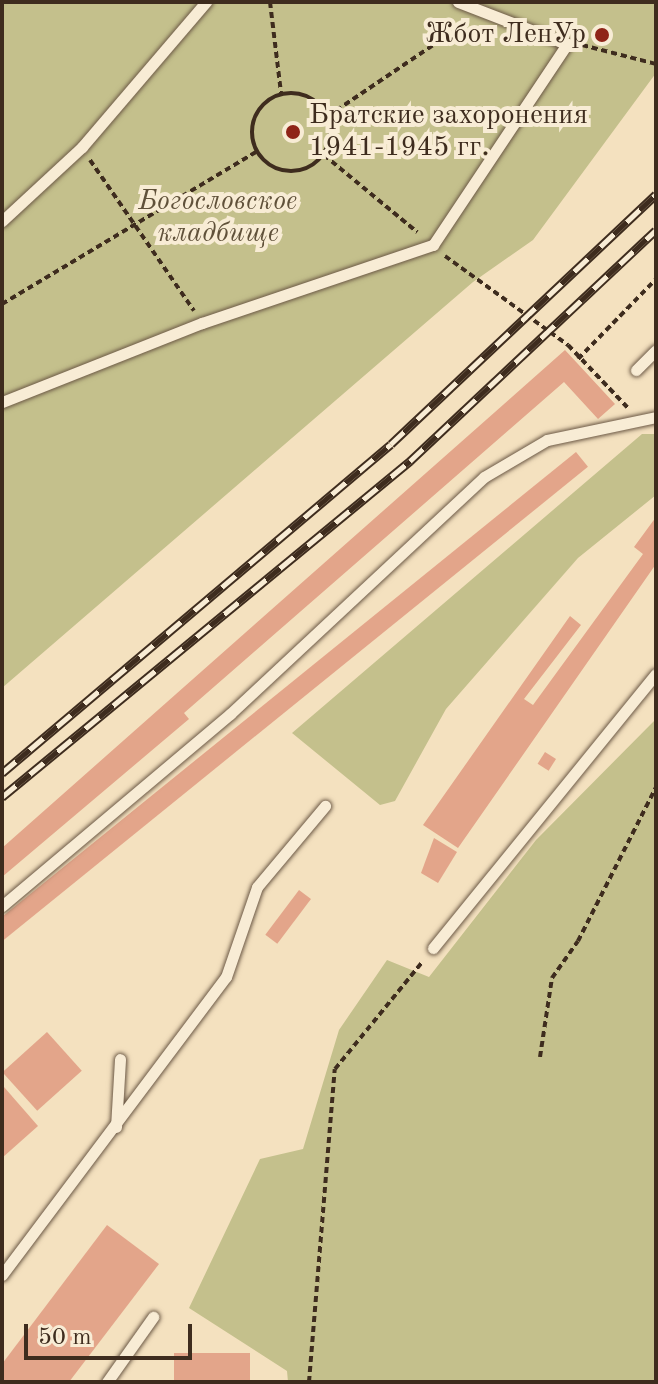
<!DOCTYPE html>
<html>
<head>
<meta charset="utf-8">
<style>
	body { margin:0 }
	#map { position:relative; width:658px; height:1384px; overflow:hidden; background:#f4e1bf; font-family:"Old Standard TT",serif }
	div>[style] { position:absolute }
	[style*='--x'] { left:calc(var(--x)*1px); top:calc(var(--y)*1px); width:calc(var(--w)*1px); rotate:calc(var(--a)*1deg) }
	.green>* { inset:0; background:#c4c08c }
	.building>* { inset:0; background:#e3a58a; transform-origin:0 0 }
	.path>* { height:4px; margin-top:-2px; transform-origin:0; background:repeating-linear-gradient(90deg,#3e2c1e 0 6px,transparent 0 10px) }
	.path>.ring { margin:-2px; padding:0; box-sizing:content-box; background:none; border:4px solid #3e2c1e; border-radius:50% }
	.roads { filter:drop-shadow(0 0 2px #6c5946) drop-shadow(0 0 2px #6c5946) }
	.lane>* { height:11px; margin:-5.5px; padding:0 5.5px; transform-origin:5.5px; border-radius:5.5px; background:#f8ecd5 }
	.rail>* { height:9px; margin-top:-4.5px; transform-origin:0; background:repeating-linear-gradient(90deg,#f8ecd5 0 18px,#3e2c1e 0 36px); box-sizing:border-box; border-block:2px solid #3e2c1e }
	.dots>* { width:22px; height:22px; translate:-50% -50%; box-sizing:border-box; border:4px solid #f8ecd5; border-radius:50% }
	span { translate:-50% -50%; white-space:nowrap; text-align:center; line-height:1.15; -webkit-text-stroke:8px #f8ecd5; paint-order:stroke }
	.poi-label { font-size:28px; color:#3e2c1e }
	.right { translate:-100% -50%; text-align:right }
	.left { translate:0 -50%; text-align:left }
	.park-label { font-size:28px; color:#60513a; font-style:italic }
	.frame { position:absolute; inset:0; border:4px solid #3e2c1e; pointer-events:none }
	.scale { position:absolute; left:24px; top:1324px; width:168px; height:36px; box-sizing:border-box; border:4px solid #3e2c1e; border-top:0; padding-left:10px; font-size:24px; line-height:28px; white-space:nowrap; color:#3e2c1e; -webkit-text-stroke:6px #f8ecd5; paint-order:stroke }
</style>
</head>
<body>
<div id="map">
	<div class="green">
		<i style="clip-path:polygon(2px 2px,656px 2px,656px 73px,533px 240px,473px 282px,2px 688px)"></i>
		<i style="clip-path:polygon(642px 434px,656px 434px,656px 495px,578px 558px,446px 709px,395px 801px,380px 805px,292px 733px)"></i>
		<i style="clip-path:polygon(656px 719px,656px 1382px,288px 1382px,287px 1371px,189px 1308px,260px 1159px,303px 1149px,339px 1030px,387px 960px,429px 977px,536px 840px)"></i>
	</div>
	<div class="building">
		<i style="clip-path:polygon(565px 350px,615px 404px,598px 419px,564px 382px,184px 713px,189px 719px,2px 877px,2px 848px)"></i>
		<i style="left:576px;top:452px;width:19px;height:753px;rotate:51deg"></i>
		<i style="clip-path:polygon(656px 517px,656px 564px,458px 848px,423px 825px,570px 616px,581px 625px,524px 699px,533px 705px,643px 554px,634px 547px)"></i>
		<i style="left:545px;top:752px;width:13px;height:14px;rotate:32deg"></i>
		<i style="clip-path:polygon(434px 838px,457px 852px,438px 883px,421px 873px)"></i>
		<i style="left:299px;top:890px;width:15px;height:56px;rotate:37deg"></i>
		<i style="left:47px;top:1032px;width:52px;height:60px;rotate:48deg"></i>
		<i style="clip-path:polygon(4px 1087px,38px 1126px,2px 1158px,2px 1089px)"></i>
		<i style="clip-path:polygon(107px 1225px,159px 1264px,69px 1382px,2px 1382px,2px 1364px)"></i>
		<i style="left:250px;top:1353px;width:29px;height:76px;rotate:90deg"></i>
	</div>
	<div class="path">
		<i style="--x:270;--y:2;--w:92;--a:83.1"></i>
		<i style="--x:582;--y:45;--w:76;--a:14.4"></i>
		<i class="ring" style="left:252px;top:93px;width:74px;height:74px"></i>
		<i style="--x:328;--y:116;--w:166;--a:-34"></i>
		<i style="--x:324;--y:155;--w:121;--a:39.6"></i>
		<i style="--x:90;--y:160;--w:183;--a:55.4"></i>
		<i style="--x:445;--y:256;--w:152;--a:35.9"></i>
		<i style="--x:568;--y:345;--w:87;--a:46.4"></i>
		<i style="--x:2;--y:304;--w:296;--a:-30.9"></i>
		<i style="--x:578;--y:359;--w:112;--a:-45.7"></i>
		<i style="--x:540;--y:1057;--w:80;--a:-81.4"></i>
		<i style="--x:552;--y:978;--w:45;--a:-54.9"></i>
		<i style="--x:578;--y:941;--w:173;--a:-63.1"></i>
		<i style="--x:309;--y:1382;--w:314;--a:-85.3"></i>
		<i style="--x:335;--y:1069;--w:139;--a:-50.8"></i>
	</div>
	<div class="roads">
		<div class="lane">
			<i style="--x:2;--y:221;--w:109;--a:-42.8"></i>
			<i style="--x:82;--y:147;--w:191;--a:-49.5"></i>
			<i style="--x:636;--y:370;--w:28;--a:-45"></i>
			<i style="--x:2;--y:402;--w:215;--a:-21.6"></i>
			<i style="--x:202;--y:323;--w:244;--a:-18.7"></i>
			<i style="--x:433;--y:245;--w:242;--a:-56.3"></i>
			<i style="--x:567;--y:44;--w:117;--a:-158.9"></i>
			<i style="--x:2;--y:906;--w:298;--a:-40.1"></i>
			<i style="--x:230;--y:714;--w:347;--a:-43"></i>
			<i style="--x:484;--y:477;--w:73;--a:-30.4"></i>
			<i style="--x:547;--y:440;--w:111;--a:-11.9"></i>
			<i style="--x:433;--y:948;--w:353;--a:-50.9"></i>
			<i style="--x:116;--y:1127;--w:68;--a:-86.6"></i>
			<i style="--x:2;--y:1275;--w:373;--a:-53.1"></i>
			<i style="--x:226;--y:977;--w:95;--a:-71"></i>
			<i style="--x:257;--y:887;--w:106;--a:-50"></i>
			<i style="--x:107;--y:1382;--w:80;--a:-54.7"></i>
		</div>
	</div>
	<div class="rail">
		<i style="--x:2;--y:773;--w:509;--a:-40.22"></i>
		<i style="--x:391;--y:444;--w:364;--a:-43.3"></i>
		<i style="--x:2;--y:797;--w:529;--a:-39.47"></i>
		<i style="--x:410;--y:461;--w:337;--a:-43.2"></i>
	</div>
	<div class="dots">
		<i style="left:602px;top:35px;background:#8f2418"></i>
		<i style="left:293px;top:132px;background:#8f2418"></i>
	</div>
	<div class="poi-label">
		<span class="right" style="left:586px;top:35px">Жбот ЛенУр</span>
		<span class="left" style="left:309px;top:132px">Братские захоронения<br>1941-1945 гг.</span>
	</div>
	<div class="park-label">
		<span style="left:218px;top:218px">Богословское<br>кладбище</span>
	</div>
	<div class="frame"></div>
	<div class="scale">50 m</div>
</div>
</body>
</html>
